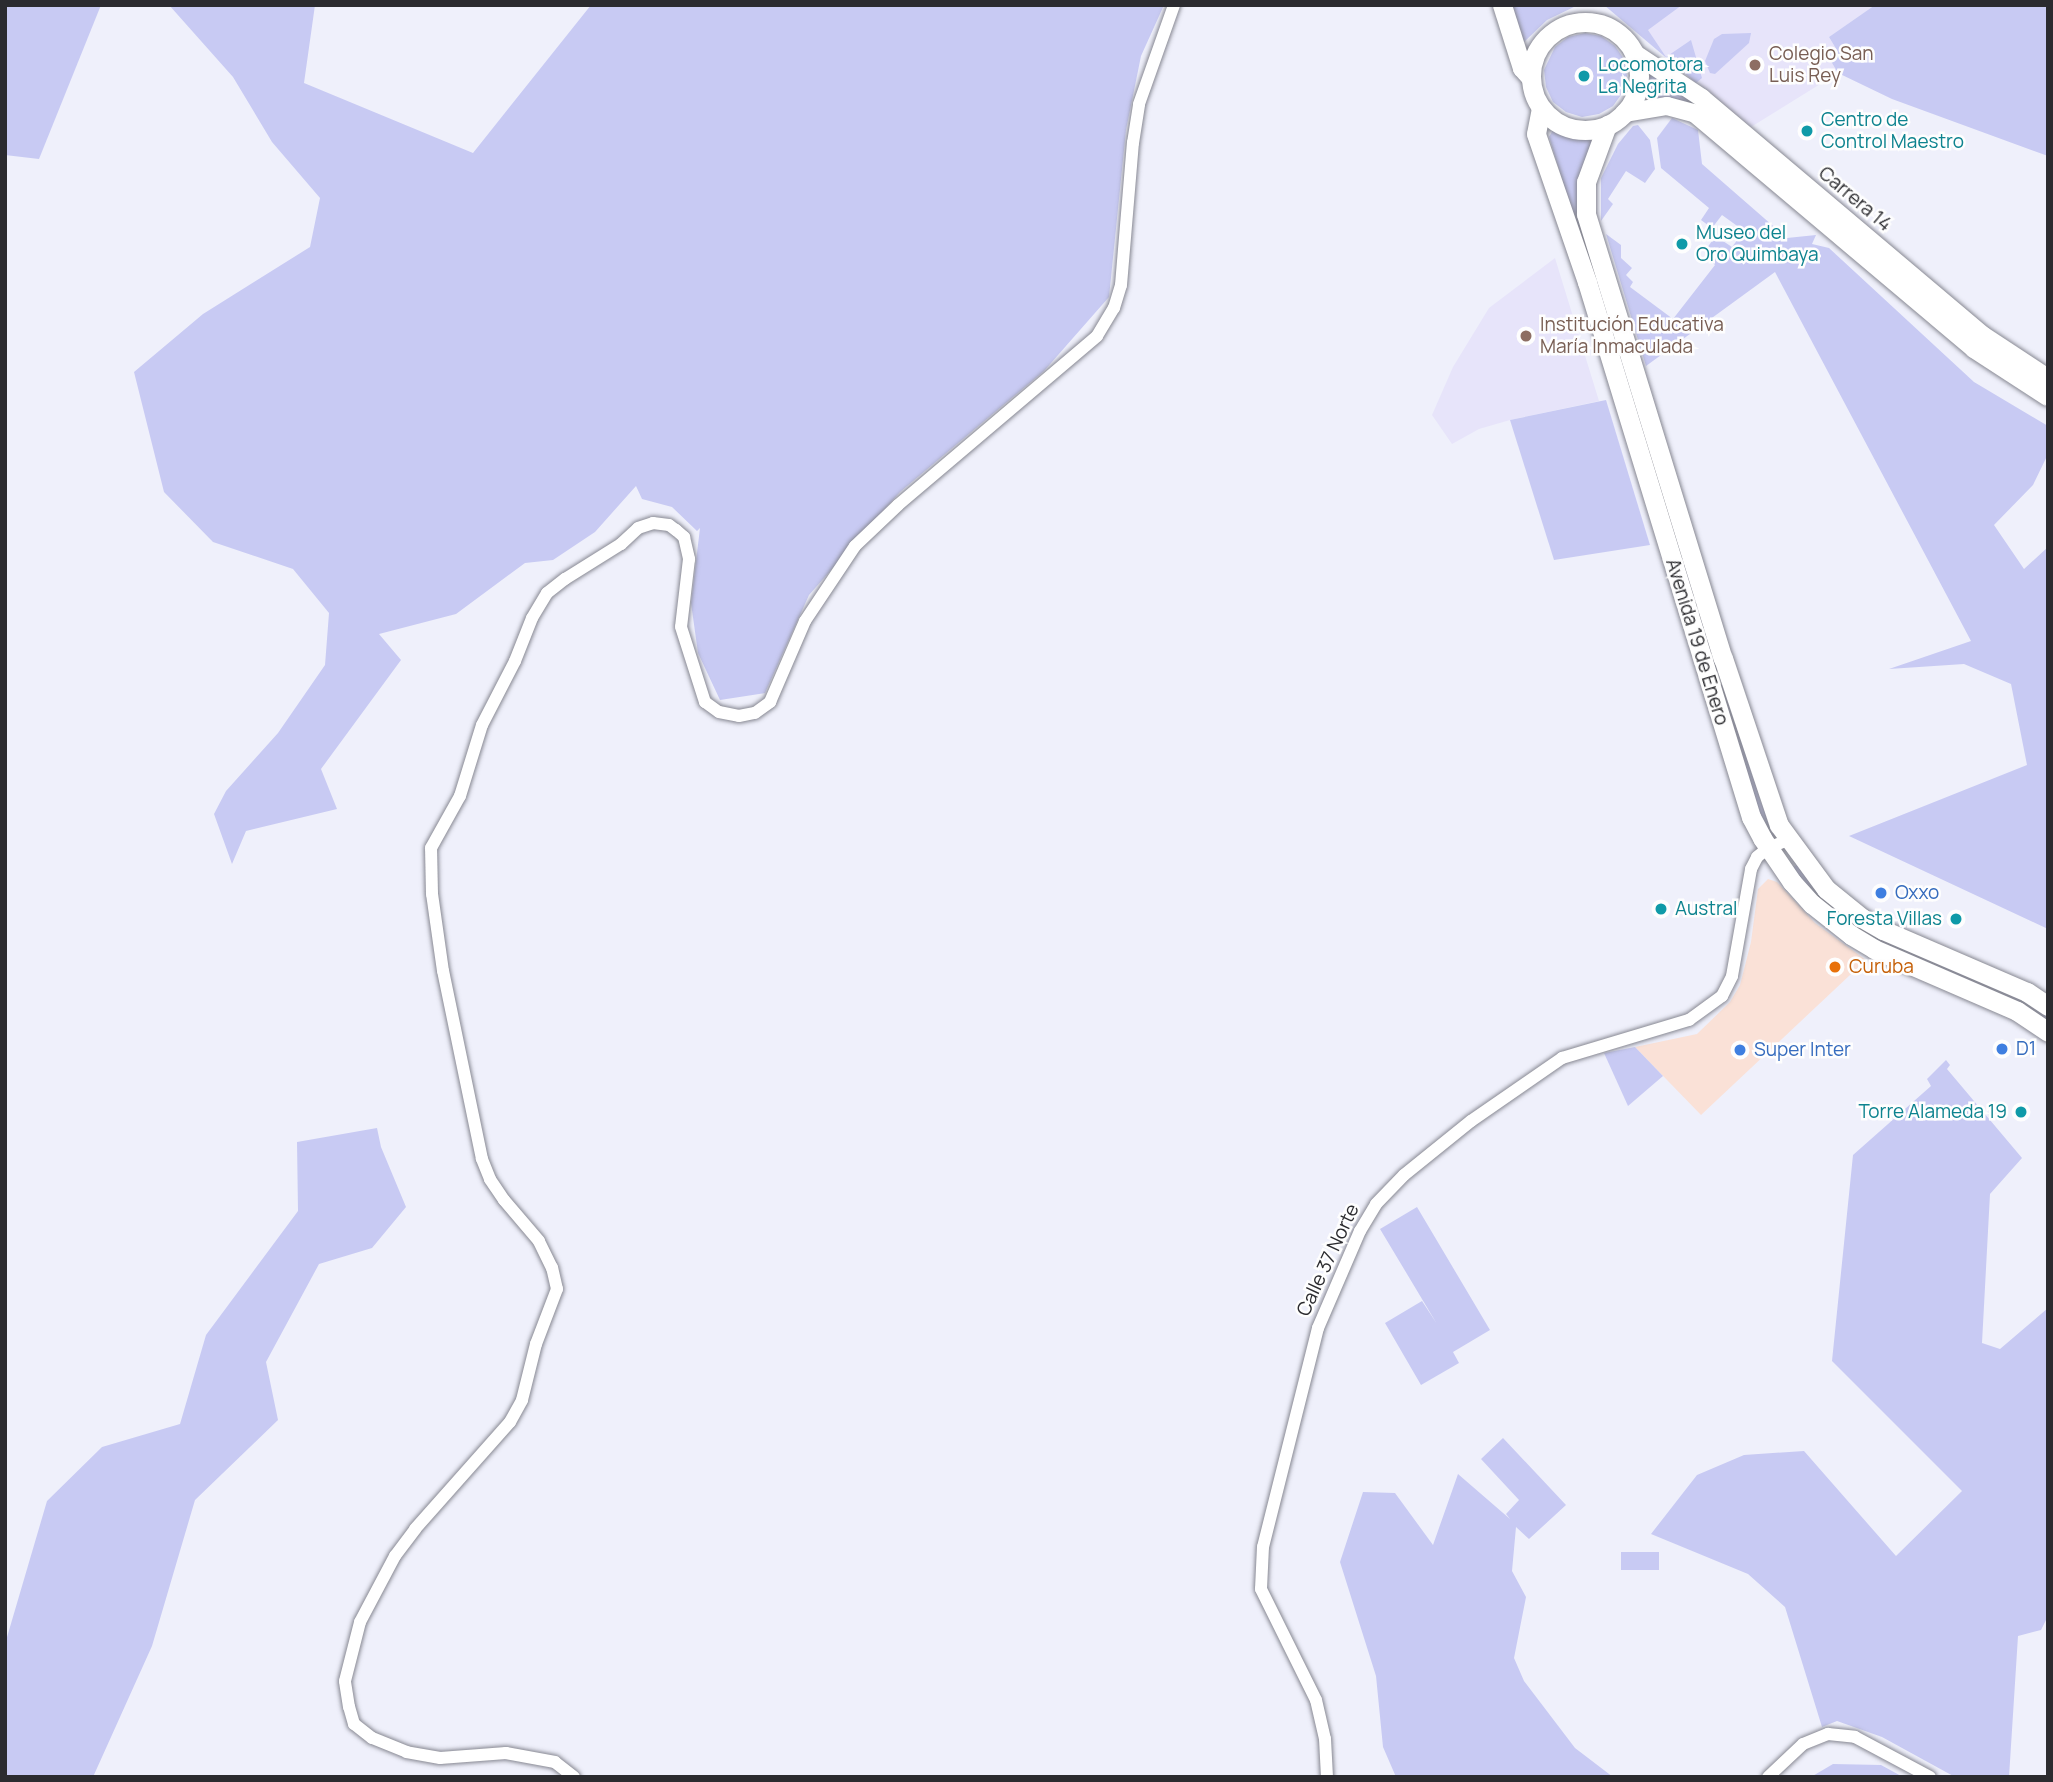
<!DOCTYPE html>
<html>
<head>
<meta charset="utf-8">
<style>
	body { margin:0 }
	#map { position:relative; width:2053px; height:1782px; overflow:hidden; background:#eff0fb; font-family:Manrope,sans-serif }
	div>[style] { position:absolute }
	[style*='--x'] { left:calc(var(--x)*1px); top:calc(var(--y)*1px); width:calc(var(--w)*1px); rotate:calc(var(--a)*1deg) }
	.commercial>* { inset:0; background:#fae1d7 }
	.education>* { inset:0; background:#e7e4fa }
	.green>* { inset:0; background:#c8caf3; transform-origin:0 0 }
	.roads { filter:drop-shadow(0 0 2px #878892) drop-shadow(0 0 2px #878892) }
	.minor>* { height:12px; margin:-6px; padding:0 6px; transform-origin:6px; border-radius:6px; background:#fff }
	.secondary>* { height:18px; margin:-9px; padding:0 9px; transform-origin:9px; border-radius:9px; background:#fff }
	.primary>* { height:19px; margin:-9.5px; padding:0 9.5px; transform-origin:9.5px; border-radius:9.5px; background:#fff }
	.primary>.ring { margin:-9.5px; padding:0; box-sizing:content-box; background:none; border:19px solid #fff; border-radius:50% }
	.dots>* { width:19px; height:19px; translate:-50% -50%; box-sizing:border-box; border:4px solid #fefefe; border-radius:50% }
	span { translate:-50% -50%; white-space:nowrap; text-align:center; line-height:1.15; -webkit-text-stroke:5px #fefefe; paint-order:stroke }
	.education-label { font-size:19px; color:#785e54 }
	.left { translate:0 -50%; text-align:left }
	.culture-label { font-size:19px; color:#0d838f }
	.right { translate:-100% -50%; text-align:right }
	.street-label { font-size:19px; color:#2b2b2f }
	.shop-label { font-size:19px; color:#366cbe }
	.food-label { font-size:19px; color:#c56008 }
	.frame { position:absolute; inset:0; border:7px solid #2b2b2f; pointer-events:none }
</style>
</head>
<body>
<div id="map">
	<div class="commercial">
		<i style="clip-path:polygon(1768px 879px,1777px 882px,1815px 923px,1866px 960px,1701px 1115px,1635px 1047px,1697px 1034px,1730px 1002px,1740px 985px,1751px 942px,1758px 889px)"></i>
	</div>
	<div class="education">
		<i style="clip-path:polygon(1615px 5px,1875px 5px,1829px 37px,1838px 52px,1829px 58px,1838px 73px,1751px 127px,1666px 57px)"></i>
		<i style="clip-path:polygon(1555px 258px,1599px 401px,1510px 420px,1479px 429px,1452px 444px,1432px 415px,1453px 367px,1489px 308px)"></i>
	</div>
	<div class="green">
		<i style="clip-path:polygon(5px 5px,101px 5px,39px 159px,5px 155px)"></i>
		<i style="clip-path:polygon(169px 5px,315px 5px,304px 83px,473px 153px,591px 5px,1164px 5px,1141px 56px,1126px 130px,1109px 297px,1044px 371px,900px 492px,809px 595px,765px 693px,720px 700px,698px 653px,691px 603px,700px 528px,697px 531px,672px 507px,642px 499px,636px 486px,595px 532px,553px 560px,525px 563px,456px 614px,379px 634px,401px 660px,321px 769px,337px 809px,246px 831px,232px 864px,214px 814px,226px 791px,278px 733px,325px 665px,329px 613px,293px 569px,213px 542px,164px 492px,134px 372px,203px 314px,310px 247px,320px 198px,272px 142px,233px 77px)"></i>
		<i style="clip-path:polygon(1507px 5px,1578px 5px,1547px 20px,1523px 43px)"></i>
		<i style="clip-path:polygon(1604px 5px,1682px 5px,1648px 30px,1666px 57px,1691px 40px,1702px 78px,1696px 83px)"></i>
		<i style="clip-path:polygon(1875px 5px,2048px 5px,2048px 156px,1892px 99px,1838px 73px,1829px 58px,1838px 52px,1829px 37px)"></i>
		<i style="clip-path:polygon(1585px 33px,1601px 36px,1615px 46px,1624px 59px,1627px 76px,1623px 92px,1613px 106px,1599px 114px,1582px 117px,1566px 112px,1553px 102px,1546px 87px,1544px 70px,1555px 47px,1568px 37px)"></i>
		<i style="clip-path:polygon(1751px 33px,1749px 43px,1715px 74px,1710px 73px,1705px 61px,1714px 39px,1722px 34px)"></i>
		<i style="clip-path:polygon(1650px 71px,1691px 100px,1730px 130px,1688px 102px,1649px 99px)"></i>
		<i style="clip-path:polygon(1672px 118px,1698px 130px,1702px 164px,1787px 238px,1816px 235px,1812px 244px,1829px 248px,1974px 382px,2048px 426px,2048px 454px,2033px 485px,1994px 525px,2024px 569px,2048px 547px,2048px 929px,1849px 836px,2027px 765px,2011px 684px,1964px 664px,1889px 669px,1971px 641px,1775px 272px,1646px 366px,1606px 234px,1621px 245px,1621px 258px,1632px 268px,1626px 275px,1633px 282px,1630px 287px,1673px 319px,1715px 265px,1712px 262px,1715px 258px,1713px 252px,1707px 248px,1712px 241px,1723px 241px,1732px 247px,1738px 239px,1747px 236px,1747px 233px,1722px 215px,1712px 228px,1701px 220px,1709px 208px,1661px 168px,1657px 138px)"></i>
		<i style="clip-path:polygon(1638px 125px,1650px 140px,1655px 169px,1645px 183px,1626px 171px,1608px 199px,1613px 204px,1601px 221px,1601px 178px,1618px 144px,1633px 126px)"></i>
		<i style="clip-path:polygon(1553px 130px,1592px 140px,1581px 215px,1761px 803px,1775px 832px,1773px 837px,1754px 806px,1549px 137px)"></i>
		<i style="clip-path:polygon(1606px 400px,1650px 545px,1554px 560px,1510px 420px)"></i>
		<i style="clip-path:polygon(1797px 865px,1817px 892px,1838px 912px,1863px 927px,2026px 999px,2048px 1013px,2048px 1021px,1890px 949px,1835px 917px,1792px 868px)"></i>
		<i style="clip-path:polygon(1635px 1047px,1663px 1076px,1628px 1106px,1604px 1053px)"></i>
		<i style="clip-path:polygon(1946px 1060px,1950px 1065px,1947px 1069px,2022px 1158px,1990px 1194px,1982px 1343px,2000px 1349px,2048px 1308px,2048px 1616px,2041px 1630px,2018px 1636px,2009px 1777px,1955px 1777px,1882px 1737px,1837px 1721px,1822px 1727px,1785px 1607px,1748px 1574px,1651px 1534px,1697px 1475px,1744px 1455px,1804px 1451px,1896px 1556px,1962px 1491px,1832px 1361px,1853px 1155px,1931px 1086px,1927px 1079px)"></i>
		<i style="clip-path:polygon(377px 1128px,381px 1147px,406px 1207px,372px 1248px,319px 1264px,266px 1362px,278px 1420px,195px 1500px,152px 1646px,93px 1777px,5px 1777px,5px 1644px,47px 1501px,102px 1447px,180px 1424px,206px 1335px,298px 1211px,297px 1142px)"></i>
		<i style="clip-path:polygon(1417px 1207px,1490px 1330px,1453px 1352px,1459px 1363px,1421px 1385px,1385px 1323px,1422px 1301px,1437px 1324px,1380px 1229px)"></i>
		<i style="clip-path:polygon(1503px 1438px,1566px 1505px,1529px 1539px,1516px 1527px,1512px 1571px,1526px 1597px,1514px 1658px,1524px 1681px,1575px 1748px,1613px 1777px,1396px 1777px,1383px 1747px,1376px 1676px,1340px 1562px,1363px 1492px,1395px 1493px,1433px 1545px,1458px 1474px,1510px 1519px,1506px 1514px,1519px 1500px,1481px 1459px)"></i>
		<i style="left:1659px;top:1552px;width:18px;height:38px;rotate:90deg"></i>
		<i style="clip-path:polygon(1833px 1764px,1881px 1765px,1903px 1777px,1811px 1777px)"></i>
	</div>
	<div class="roads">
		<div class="minor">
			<i style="--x:574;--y:1777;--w:24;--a:-142"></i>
			<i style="--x:555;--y:1762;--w:50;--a:-169.6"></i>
			<i style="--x:506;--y:1753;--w:66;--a:175.7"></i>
			<i style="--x:440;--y:1758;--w:34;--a:-170"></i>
			<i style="--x:407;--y:1752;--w:38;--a:-158"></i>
			<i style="--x:372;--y:1738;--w:23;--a:-142"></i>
			<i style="--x:354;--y:1724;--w:18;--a:-106"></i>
			<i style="--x:349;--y:1707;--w:26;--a:-99"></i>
			<i style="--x:345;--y:1681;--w:61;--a:-75.7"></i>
			<i style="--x:360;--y:1622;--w:75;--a:-62.1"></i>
			<i style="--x:395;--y:1556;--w:34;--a:-53"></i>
			<i style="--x:415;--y:1529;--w:143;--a:-48.4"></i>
			<i style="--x:510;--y:1422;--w:25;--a:-61"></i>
			<i style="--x:522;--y:1400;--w:58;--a:-76"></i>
			<i style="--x:536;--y:1344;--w:59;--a:-69.1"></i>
			<i style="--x:557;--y:1289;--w:22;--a:-103"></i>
			<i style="--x:552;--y:1268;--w:30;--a:-116"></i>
			<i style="--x:539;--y:1241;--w:54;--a:-130.5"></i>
			<i style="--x:504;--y:1200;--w:25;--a:-124"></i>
			<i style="--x:490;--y:1179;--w:22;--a:-112"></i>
			<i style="--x:482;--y:1159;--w:192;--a:-101.7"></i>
			<i style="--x:443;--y:971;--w:78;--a:-98.1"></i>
			<i style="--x:432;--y:894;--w:46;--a:-91.2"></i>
			<i style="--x:431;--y:848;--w:60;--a:-60.9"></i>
			<i style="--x:460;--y:796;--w:74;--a:-72.8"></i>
			<i style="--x:482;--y:725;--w:72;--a:-62.7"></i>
			<i style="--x:515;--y:661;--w:46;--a:-68.4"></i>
			<i style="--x:532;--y:618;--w:29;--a:-59"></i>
			<i style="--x:547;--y:593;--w:23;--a:-38"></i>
			<i style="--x:565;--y:579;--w:66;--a:-32"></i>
			<i style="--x:621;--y:544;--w:23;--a:-43"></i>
			<i style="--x:638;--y:528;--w:16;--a:-18"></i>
			<i style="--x:653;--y:523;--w:16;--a:7"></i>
			<i style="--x:669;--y:525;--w:9;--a:36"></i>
			<i style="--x:676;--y:530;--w:11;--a:41"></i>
			<i style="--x:684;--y:537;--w:23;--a:77"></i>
			<i style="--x:689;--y:559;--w:68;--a:96.7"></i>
			<i style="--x:681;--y:627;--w:79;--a:72.3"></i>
			<i style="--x:705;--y:702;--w:17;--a:36"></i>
			<i style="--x:719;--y:712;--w:20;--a:11"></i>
			<i style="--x:739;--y:716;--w:16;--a:-11"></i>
			<i style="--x:755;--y:713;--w:19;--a:-36"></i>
			<i style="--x:770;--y:702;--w:88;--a:-66.6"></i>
			<i style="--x:805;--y:621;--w:90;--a:-56.3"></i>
			<i style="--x:855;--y:546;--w:59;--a:-43.6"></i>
			<i style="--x:898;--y:505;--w:261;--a:-40.3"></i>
			<i style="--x:1097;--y:336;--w:33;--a:-59"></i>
			<i style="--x:1114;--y:308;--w:24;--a:-73"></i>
			<i style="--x:1121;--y:285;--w:143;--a:-85.2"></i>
			<i style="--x:1133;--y:143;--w:39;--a:-81"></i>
			<i style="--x:1139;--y:104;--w:105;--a:-70.5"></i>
			<i style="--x:1327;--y:1777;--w:38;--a:-93"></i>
			<i style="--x:1325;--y:1739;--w:40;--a:-103"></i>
			<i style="--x:1316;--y:1700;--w:124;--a:-116.4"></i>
			<i style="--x:1261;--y:1589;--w:42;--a:-87.3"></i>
			<i style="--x:1263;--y:1547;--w:226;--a:-75.9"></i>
			<i style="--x:1318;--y:1328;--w:106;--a:-66.6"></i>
			<i style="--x:1360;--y:1231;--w:31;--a:-59"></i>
			<i style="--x:1376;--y:1204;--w:40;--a:-46"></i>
			<i style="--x:1404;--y:1175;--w:86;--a:-38.9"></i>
			<i style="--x:1471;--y:1121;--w:111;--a:-34.7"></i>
			<i style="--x:1562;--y:1058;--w:133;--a:-16.7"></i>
			<i style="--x:1689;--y:1020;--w:41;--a:-36"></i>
			<i style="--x:1722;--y:996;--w:22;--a:-63"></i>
			<i style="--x:1732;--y:976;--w:109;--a:-79.9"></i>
			<i style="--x:1751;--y:869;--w:13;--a:-63"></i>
			<i style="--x:1757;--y:857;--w:14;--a:-39"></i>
			<i style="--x:1768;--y:848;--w:22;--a:-22"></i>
			<i style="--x:1768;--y:1777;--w:48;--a:-43.3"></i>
			<i style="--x:1803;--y:1744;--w:27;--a:-22"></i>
			<i style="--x:1828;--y:1734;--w:27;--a:6"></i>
			<i style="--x:1855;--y:1737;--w:85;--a:28.1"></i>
		</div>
		<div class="secondary">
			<i style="--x:1634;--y:53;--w:82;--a:33.5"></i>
			<i style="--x:1702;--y:98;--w:369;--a:40.2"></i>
			<i style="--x:1984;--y:336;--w:77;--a:33.3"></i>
			<i style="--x:1624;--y:113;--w:44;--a:-9.2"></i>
			<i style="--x:1667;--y:106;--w:28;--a:15"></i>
			<i style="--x:1694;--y:113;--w:366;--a:40.1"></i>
			<i style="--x:1974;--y:349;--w:88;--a:33"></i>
		</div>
		<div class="primary">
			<i style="--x:1502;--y:5;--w:66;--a:72.4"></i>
			<i style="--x:1522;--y:68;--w:13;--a:48"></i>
			<i class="ring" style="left:1531px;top:22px;width:89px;height:89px"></i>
			<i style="--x:1541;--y:108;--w:26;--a:101"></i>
			<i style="--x:1536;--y:134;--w:157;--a:71"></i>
			<i style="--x:1587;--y:282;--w:560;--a:72.96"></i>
			<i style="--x:1751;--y:817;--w:24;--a:62"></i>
			<i style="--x:1762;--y:838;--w:53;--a:55.7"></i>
			<i style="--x:1792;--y:882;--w:30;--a:48"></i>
			<i style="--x:1812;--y:904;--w:50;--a:38.5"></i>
			<i style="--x:1851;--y:935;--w:27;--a:31"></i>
			<i style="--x:1874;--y:949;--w:156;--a:23.4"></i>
			<i style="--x:2017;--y:1011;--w:37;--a:34"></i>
			<i style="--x:1607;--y:125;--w:61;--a:110.2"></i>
			<i style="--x:1586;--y:182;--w:32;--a:90"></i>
			<i style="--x:1586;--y:214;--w:465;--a:72.9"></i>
			<i style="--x:1723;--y:658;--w:176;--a:71.5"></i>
			<i style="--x:1779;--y:825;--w:79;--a:53.7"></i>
			<i style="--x:1826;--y:889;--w:46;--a:38.9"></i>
			<i style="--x:1862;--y:918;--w:24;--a:30"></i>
			<i style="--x:1883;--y:930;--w:157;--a:23.3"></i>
			<i style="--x:2027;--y:992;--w:25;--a:34"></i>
		</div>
	</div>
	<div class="dots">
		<i style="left:1755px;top:65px;background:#8d6e63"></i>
		<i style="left:1584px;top:76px;background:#0f9aa8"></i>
		<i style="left:1807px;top:131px;background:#0f9aa8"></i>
		<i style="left:1682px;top:244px;background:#0f9aa8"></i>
		<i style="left:1526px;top:336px;background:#8d6e63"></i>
		<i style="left:1881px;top:893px;background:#3f7fe0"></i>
		<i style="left:1661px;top:909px;background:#0f9aa8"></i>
		<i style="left:1956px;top:919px;background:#0f9aa8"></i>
		<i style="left:1835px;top:967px;background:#e8710a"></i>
		<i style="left:2002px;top:1049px;background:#3f7fe0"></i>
		<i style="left:1740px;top:1050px;background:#3f7fe0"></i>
		<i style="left:2021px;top:1112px;background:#0f9aa8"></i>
	</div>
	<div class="education-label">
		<span class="left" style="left:1769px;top:65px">Colegio San<br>Luis Rey</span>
		<span class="left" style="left:1540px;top:336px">Institución Educativa<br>María Inmaculada</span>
	</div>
	<div class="culture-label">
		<span class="left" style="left:1598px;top:76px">Locomotora<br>La Negrita</span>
		<span class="left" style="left:1821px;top:131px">Centro de<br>Control Maestro</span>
		<span class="left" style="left:1696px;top:244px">Museo del<br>Oro Quimbaya</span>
		<span class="left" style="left:1675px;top:909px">Austral</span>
		<span class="right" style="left:1942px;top:919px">Foresta Villas</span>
		<span class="right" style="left:2007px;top:1112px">Torre Alameda 19</span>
	</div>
	<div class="street-label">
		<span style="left:1855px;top:199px;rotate:40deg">Carrera 14</span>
		<span style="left:1697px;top:642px;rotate:73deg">Avenida 19 de Enero</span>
		<span style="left:1328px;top:1260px;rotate:-65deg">Calle 37 Norte</span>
	</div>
	<div class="shop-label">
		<span class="left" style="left:1895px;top:893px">Oxxo</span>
		<span class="left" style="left:2016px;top:1049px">D1</span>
		<span class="left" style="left:1754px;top:1050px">Super Inter</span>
	</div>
	<div class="food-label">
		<span class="left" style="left:1849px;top:967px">Curuba</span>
	</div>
	<div class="frame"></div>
</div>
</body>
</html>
